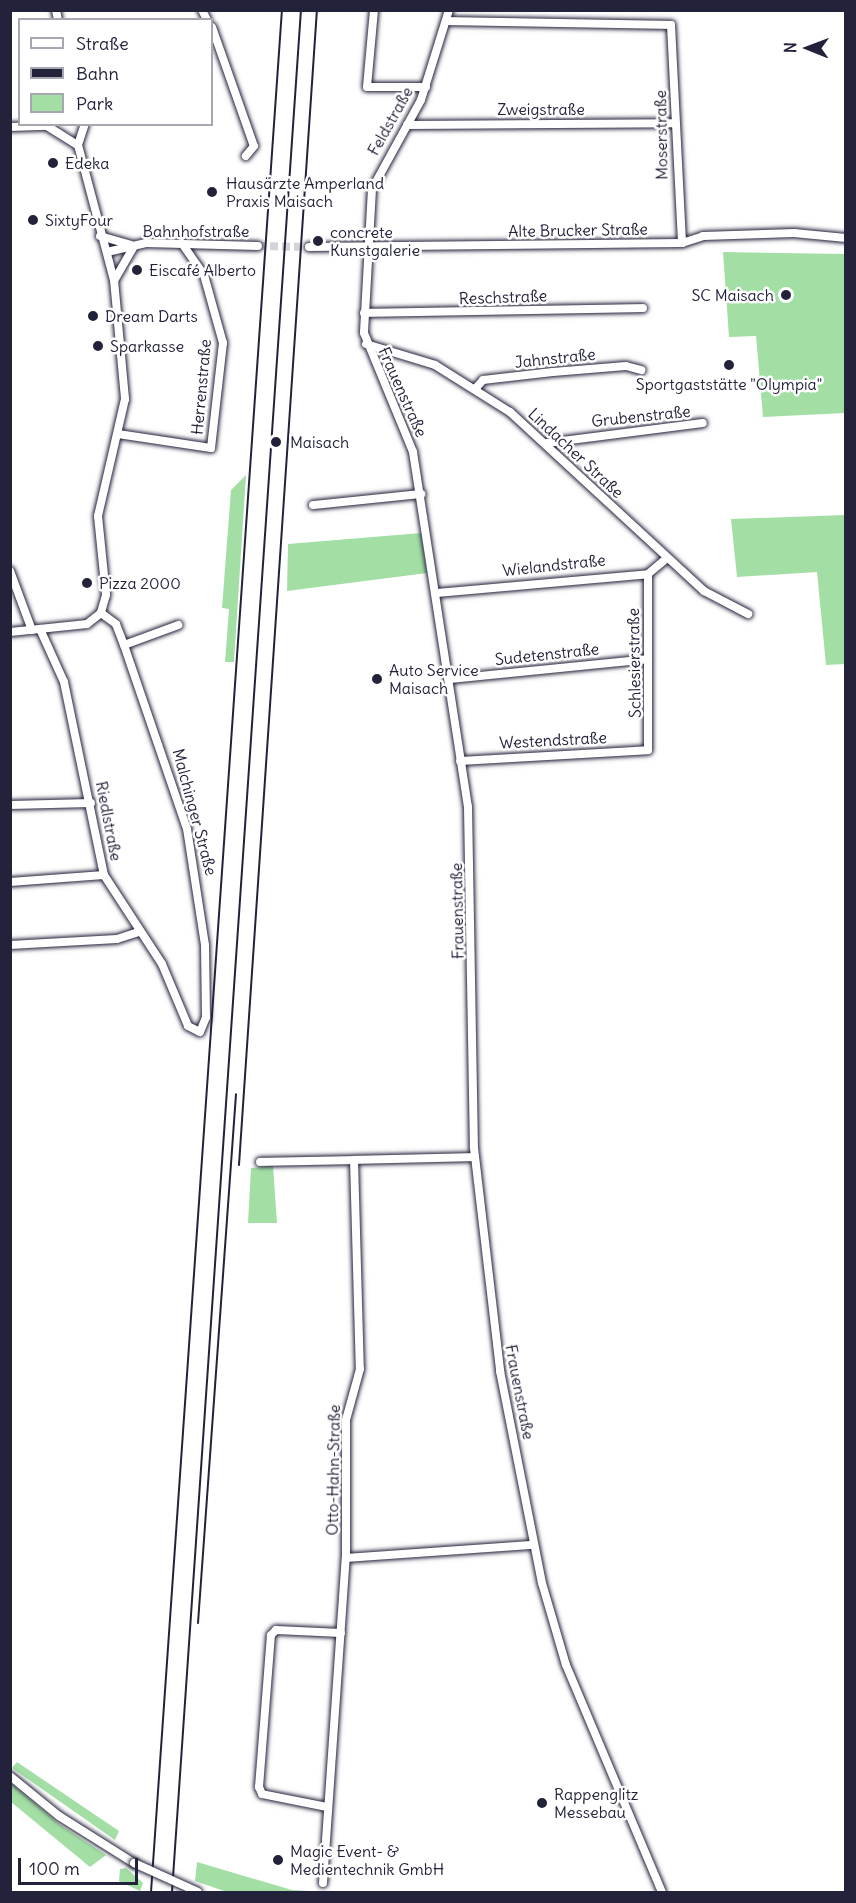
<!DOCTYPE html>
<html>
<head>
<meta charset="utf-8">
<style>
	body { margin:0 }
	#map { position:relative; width:856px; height:1903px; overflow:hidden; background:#fff; font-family:Delius,sans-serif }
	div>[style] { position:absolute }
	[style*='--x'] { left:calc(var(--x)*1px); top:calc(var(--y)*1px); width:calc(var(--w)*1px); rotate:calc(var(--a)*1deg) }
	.green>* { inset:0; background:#a3dfa5 }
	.minor-tunnel>* { height:8px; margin-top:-4px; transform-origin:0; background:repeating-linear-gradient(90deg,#d3d3d8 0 8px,transparent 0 12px) }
	.roads { filter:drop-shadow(0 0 2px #22223b) drop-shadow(0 0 2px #22223b) }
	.minor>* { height:8px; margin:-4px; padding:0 4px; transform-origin:4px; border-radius:4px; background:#fff }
	.rail>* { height:2px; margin:-1px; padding:0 1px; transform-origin:1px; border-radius:1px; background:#22223b }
	.bridges { filter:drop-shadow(0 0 2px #22223b) drop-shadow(0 0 2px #22223b) }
	.minor-bridge>* { height:8px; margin:-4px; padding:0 4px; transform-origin:4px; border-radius:4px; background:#fff }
	.dots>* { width:16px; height:16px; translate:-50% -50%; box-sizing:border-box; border:3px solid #fff; border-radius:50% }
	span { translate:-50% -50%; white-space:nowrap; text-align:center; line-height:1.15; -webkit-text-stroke:5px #fff; paint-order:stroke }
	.street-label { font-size:16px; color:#22223b }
	.poi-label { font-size:16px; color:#22223b }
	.left { translate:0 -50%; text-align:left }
	.right { translate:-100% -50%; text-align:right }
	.frame { position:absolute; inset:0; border:12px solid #22223b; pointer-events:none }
	.legend { position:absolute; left:18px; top:18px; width:195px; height:108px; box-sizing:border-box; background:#fff; border:2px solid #a7a7b1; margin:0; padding:8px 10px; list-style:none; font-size:18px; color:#22223b }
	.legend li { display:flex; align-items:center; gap:12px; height:30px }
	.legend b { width:30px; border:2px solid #a7a7b1 }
	.north { position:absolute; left:778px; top:18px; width:60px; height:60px; -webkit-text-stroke:4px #fff; paint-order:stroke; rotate:271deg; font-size:16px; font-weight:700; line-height:24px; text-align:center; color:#22223b }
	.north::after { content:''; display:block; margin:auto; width:21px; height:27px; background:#22223b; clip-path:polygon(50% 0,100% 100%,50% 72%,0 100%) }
	.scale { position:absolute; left:18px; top:1858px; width:120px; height:27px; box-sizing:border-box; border:3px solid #22223b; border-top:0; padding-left:8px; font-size:18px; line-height:21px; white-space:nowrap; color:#22223b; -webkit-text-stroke:4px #fff; paint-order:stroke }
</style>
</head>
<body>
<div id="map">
	<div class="green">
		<i style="clip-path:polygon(723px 252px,845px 254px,845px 413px,763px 417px,756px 336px,729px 337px)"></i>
		<i style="clip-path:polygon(246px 475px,234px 662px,225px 662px,229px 609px,222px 608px,231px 490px)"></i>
		<i style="clip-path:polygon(845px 515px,845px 664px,826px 665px,817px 572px,737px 577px,731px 519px)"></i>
		<i style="clip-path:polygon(421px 533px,427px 573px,287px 591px,288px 544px)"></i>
		<i style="clip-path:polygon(273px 1166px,277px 1223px,248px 1223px,251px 1168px)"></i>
		<i style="clip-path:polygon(17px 1762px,119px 1831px,115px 1840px,12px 1768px)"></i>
		<i style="clip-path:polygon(11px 1783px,59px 1824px,106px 1855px,90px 1867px,11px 1802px)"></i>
		<i style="clip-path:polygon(197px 1862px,292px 1890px,328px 1892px,227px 1892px,195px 1881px)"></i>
		<i style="clip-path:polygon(126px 1868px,143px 1883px,140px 1891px,119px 1881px,120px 1869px)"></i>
	</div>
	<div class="minor-tunnel">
		<i style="--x:258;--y:246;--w:51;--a:1.1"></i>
	</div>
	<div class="roads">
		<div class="minor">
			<i style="--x:56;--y:10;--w:10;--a:79"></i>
			<i style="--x:202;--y:10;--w:11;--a:63"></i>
			<i style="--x:374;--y:10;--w:77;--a:95.2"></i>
			<i style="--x:367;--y:87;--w:59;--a:0"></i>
			<i style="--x:449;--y:10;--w:94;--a:107.3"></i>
			<i style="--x:421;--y:100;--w:102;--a:118.8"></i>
			<i style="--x:372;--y:189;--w:144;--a:93.2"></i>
			<i style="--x:364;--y:333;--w:129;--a:67.6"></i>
			<i style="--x:413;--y:452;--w:359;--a:81.2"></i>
			<i style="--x:468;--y:807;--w:341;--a:89"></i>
			<i style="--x:474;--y:1148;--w:225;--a:83.3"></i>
			<i style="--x:500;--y:1371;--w:216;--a:78.8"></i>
			<i style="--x:542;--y:1583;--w:85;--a:73.7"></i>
			<i style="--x:566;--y:1665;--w:246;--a:67.1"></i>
			<i style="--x:448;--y:21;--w:223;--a:1"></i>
			<i style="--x:671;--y:25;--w:218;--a:87.1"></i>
			<i style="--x:212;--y:27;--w:126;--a:70.6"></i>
			<i style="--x:254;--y:146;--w:13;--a:129"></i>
			<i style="--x:407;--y:125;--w:268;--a:-0.4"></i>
			<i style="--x:10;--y:127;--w:37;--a:-2"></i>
			<i style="--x:47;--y:126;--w:36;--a:32"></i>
			<i style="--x:78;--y:145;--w:140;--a:75.1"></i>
			<i style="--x:114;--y:280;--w:120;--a:84.7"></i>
			<i style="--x:125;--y:399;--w:120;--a:103"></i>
			<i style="--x:98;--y:516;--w:79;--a:84.2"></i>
			<i style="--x:106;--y:595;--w:19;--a:106"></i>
			<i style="--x:101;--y:613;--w:18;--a:142"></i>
			<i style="--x:87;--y:624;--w:77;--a:174.1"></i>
			<i style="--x:78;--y:145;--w:22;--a:-72"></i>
			<i style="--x:100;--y:236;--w:32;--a:16"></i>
			<i style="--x:309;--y:247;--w:373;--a:-0.6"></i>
			<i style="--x:682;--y:243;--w:22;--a:-18"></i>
			<i style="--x:703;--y:236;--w:91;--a:-1.9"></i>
			<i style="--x:794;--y:233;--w:52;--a:5.5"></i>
			<i style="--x:107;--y:252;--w:40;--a:-13"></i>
			<i style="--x:146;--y:243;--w:112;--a:1.5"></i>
			<i style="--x:115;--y:279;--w:38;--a:-60"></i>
			<i style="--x:364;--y:313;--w:279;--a:-1"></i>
			<i style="--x:366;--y:344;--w:72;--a:16.9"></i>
			<i style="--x:435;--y:365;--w:89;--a:32.1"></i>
			<i style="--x:510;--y:412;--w:264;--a:42.7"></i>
			<i style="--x:704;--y:591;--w:50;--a:27.6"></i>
			<i style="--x:475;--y:389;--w:12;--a:-48"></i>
			<i style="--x:483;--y:380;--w:70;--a:-6.5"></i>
			<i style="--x:553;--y:372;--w:73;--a:-4.7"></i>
			<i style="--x:626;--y:366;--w:16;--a:15"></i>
			<i style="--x:118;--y:434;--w:94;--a:8.6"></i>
			<i style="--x:211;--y:448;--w:106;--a:-83.5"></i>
			<i style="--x:223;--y:343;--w:71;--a:-105.6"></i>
			<i style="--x:204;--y:275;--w:39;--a:-125"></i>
			<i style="--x:547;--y:443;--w:157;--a:-7.3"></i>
			<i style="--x:313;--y:505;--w:109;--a:-5.8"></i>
			<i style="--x:10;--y:571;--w:63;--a:69.6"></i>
			<i style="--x:437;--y:593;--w:212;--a:-5.1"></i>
			<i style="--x:648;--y:574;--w:25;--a:-40"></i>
			<i style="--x:40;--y:629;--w:58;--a:65.6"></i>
			<i style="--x:64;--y:682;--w:197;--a:78.3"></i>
			<i style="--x:104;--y:875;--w:106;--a:56.9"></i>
			<i style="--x:162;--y:964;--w:67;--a:67.2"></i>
			<i style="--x:188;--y:1026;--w:13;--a:27"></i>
			<i style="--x:200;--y:1032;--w:16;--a:-68"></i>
			<i style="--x:206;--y:1017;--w:72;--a:-90.8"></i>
			<i style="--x:205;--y:945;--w:117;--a:-98.8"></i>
			<i style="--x:187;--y:829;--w:194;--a:-108.9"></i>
			<i style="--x:124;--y:645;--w:22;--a:-111"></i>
			<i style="--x:116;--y:624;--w:19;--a:-144"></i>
			<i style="--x:124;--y:645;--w:58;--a:-20.3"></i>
			<i style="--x:449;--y:679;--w:200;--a:-5.7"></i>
			<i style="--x:460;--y:761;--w:188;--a:-3.3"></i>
			<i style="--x:648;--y:750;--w:176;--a:-90"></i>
			<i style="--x:10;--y:805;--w:81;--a:-1.4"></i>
			<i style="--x:10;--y:882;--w:94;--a:-4.3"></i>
			<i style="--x:10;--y:945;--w:107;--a:-3.2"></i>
			<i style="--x:117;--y:939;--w:23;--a:-18"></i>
			<i style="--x:474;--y:1157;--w:120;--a:178.6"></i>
			<i style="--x:354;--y:1160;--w:209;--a:88.4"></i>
			<i style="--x:360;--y:1369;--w:53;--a:105.4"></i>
			<i style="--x:346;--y:1420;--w:138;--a:90"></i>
			<i style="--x:346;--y:1558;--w:188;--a:-4"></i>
			<i style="--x:260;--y:1162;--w:94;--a:-1.2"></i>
			<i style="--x:10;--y:1776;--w:63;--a:39.2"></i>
			<i style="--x:59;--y:1816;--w:89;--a:32.1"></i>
			<i style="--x:327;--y:1807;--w:66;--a:-168.7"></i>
			<i style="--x:262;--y:1794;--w:8;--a:-113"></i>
			<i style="--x:259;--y:1787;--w:152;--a:-85.5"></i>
			<i style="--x:271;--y:1635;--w:7;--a:-45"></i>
			<i style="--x:276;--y:1630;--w:65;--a:2.6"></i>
			<i style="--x:323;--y:1883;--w:326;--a:-86"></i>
		</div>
	</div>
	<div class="rail">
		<i style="--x:239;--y:1165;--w:1158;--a:-86.14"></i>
		<i style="--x:198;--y:1623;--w:530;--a:-85.89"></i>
		<i style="--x:151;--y:1892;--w:1887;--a:-86.02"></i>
		<i style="--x:172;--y:1892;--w:1886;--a:-86.08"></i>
	</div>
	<div class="bridges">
		<div class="minor-bridge">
			<i style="--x:134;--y:1863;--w:70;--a:24.4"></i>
		</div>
	</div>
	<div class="dots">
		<i style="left:53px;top:163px;background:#22223b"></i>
		<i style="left:212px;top:192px;background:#22223b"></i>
		<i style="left:33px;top:220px;background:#22223b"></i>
		<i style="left:318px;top:241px;background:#22223b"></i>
		<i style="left:137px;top:270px;background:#22223b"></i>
		<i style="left:786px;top:295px;background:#22223b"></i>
		<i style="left:93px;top:316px;background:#22223b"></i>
		<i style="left:98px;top:346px;background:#22223b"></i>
		<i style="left:729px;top:365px;background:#22223b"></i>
		<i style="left:276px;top:442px;background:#22223b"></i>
		<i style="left:87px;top:583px;background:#22223b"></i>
		<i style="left:377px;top:679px;background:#22223b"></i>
		<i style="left:542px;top:1803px;background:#22223b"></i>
		<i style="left:278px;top:1860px;background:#22223b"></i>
	</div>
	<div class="street-label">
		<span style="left:541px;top:109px">Zweigstraße</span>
		<span style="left:390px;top:121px;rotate:-61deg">Feldstraße</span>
		<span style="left:661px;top:135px;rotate:-91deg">Moserstraße</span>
		<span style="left:578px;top:230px;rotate:-1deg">Alte Brucker Straße</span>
		<span style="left:196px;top:231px">Bahnhofstraße</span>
		<span style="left:503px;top:297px;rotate:-2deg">Reschstraße</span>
		<span style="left:555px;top:358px;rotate:-6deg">Jahnstraße</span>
		<span style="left:201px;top:387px;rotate:-85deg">Herrenstraße</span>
		<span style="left:403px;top:392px;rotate:66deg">Frauenstraße</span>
		<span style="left:641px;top:416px;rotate:-6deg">Grubenstraße</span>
		<span style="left:576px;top:453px;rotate:43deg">Lindacher Straße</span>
		<span style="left:554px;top:565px;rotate:-6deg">Wielandstraße</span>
		<span style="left:547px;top:654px;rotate:-6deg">Sudetenstraße</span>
		<span style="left:634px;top:663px;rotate:-91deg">Schlesierstraße</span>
		<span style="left:553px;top:740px;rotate:-3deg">Westendstraße</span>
		<span style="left:195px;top:812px;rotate:75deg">Malchinger Straße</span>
		<span style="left:109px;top:821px;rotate:79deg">Riedlstraße</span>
		<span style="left:457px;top:911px;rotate:-91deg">Frauenstraße</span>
		<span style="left:520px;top:1392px;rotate:79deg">Frauenstraße</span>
		<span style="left:333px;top:1470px;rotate:-89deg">Otto-Hahn-Straße</span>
	</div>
	<div class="poi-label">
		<span class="left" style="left:65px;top:163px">Edeka</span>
		<span class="left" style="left:226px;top:192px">Hausärzte Amperland<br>Praxis Maisach</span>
		<span class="left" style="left:45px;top:220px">SixtyFour</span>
		<span class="left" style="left:330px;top:241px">concrete<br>Kunstgalerie</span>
		<span class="left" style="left:149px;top:270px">Eiscafé Alberto</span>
		<span class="right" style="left:774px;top:295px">SC Maisach</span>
		<span class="left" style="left:105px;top:316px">Dream Darts</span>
		<span class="left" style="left:110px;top:346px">Sparkasse</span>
		<span style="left:729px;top:384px">Sportgaststätte "Olympia"</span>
		<span class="left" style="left:290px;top:442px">Maisach</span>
		<span class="left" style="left:99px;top:583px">Pizza 2000</span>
		<span class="left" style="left:389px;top:679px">Auto Service<br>Maisach</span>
		<span class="left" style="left:554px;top:1803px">Rappenglitz<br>Messebau</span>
		<span class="left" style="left:290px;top:1860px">Magic Event- &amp;<br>Medientechnik GmbH</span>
	</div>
	<div class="frame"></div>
	<ul class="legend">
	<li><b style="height:8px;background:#fff"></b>Straße</li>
	<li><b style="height:8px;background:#22223b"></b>Bahn</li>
	<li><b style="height:16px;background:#a3dfa5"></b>Park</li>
	</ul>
	<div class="north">N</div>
	<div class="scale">100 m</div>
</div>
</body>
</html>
